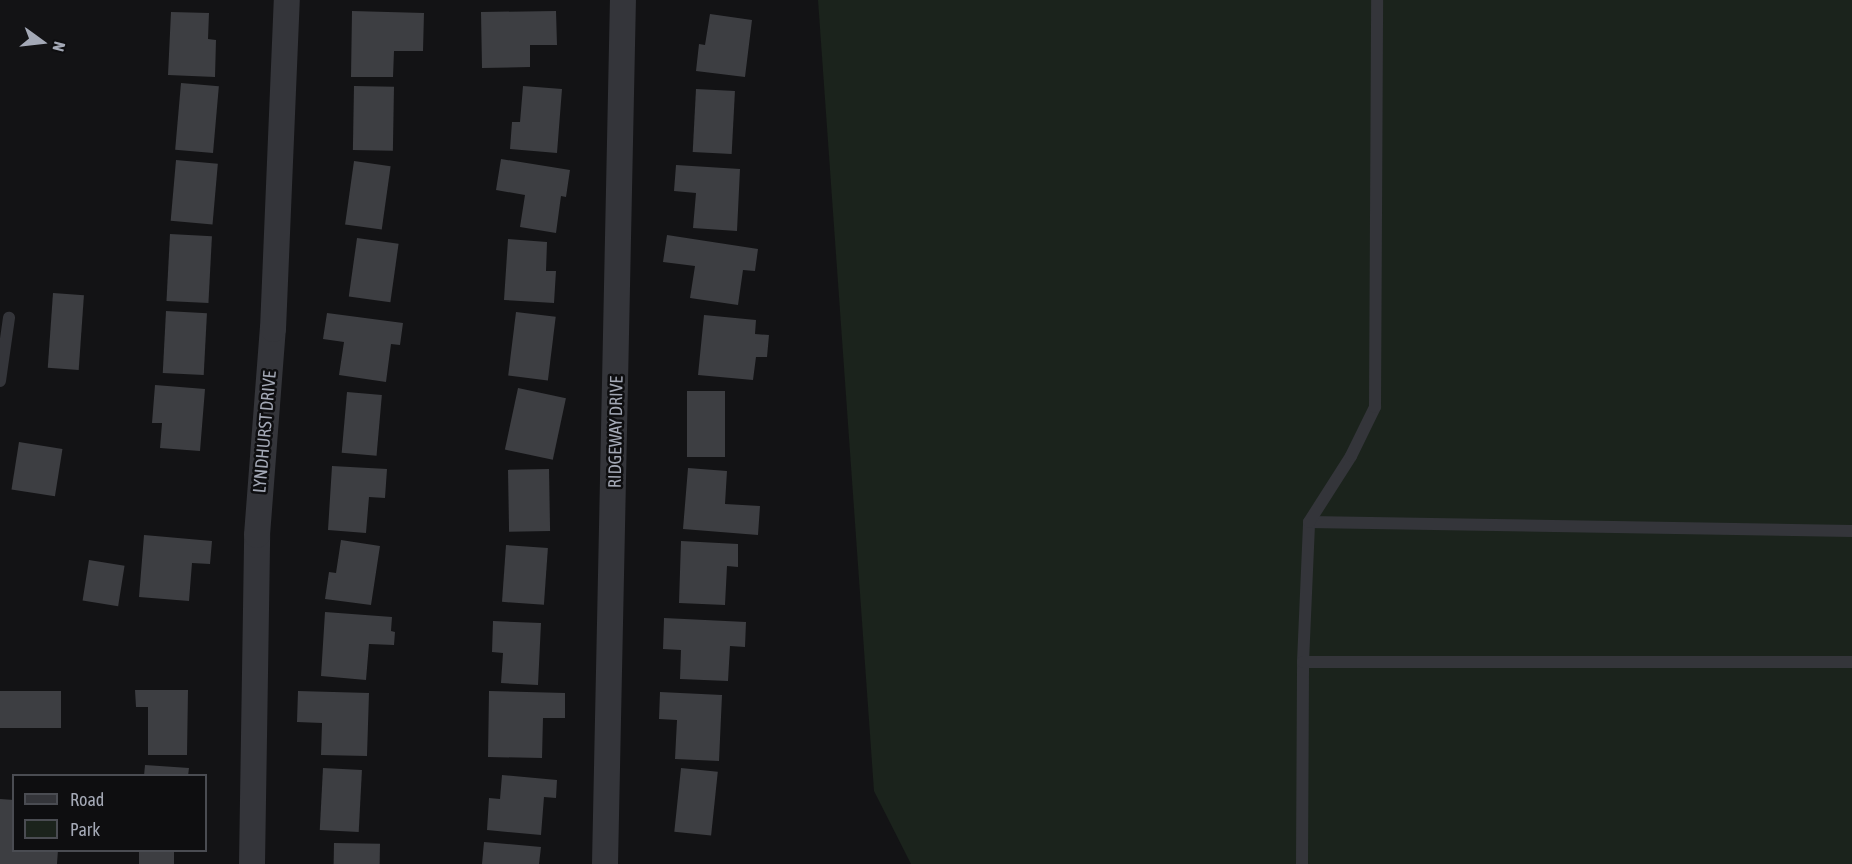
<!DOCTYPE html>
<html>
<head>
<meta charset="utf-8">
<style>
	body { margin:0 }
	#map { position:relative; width:1852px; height:864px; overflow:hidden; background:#131315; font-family:"Asap Condensed",sans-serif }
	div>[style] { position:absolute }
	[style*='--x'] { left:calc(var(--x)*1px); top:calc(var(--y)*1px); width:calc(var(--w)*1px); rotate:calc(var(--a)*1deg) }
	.green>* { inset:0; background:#1b231c }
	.building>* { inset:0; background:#3d3e42; transform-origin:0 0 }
	.lane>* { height:12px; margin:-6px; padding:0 6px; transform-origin:6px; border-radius:6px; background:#34353a }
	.street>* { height:26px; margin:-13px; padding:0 13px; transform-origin:13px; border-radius:13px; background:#34353a }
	span { translate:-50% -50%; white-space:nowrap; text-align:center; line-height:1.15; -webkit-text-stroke:5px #0e0e10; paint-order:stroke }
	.street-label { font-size:18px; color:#a4a9b6 }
	.legend { position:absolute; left:12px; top:774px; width:195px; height:78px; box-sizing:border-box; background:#0e0e10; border:2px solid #4a4c52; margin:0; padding:8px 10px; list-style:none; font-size:18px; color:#a4a9b6 }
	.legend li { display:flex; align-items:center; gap:12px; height:30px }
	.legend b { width:30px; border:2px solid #4a4c52 }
	.north { position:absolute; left:12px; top:12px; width:60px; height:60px; -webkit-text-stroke:4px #0e0e10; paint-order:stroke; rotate:105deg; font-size:16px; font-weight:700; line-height:24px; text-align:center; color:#a4a9b6 }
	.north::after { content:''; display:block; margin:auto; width:21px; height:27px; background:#a4a9b6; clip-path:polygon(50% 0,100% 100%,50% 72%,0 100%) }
</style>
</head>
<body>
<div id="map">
	<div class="green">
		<i style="clip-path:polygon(818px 0,1852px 0,1852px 864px,911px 864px,874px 791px)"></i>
	</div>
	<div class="building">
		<i style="clip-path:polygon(352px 11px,424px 13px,423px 51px,394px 51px,393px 77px,351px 77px)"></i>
		<i style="clip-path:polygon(556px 11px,557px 45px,530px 45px,530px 67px,482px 68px,481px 12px)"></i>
		<i style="clip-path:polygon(171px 12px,209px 13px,208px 39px,216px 40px,215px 77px,168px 75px)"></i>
		<i style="clip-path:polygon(710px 14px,752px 20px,745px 77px,696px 71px,699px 44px,705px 45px)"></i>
		<i style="left:181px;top:83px;width:38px;height:67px;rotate:5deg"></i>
		<i style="left:354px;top:86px;width:40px;height:64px;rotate:1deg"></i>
		<i style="clip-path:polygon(523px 86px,562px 89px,557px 153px,510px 149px,512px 122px,520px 122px)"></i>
		<i style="left:696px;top:89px;width:39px;height:63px;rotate:3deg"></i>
		<i style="clip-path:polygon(501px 159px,570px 170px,566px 197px,561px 196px,556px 233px,520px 227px,525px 195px,496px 190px)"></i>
		<i style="left:176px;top:160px;width:42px;height:61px;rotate:5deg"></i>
		<i style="left:354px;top:161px;width:37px;height:64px;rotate:8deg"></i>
		<i style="clip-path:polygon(676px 165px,740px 169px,737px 231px,693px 228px,696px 193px,674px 191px)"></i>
		<i style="left:170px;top:234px;width:42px;height:67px;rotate:3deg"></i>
		<i style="clip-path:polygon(667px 235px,758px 249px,755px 271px,743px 270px,738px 305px,690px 298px,695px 266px,663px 262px)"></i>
		<i style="left:357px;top:238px;width:42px;height:59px;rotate:8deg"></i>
		<i style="clip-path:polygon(508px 239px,547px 242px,546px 271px,556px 271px,554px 303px,504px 300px)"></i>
		<i style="left:53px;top:293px;width:31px;height:75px;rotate:4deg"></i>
		<i style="left:166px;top:311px;width:41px;height:62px;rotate:3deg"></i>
		<i style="left:516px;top:312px;width:40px;height:64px;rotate:7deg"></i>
		<i style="clip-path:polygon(327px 313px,403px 323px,400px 345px,391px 344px,386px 382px,339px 375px,344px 342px,323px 339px)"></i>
		<i style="clip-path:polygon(704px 315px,756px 320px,755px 334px,769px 335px,767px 357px,756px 357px,753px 380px,698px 375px)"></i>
		<i style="clip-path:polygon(155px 385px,205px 389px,200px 451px,160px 448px,162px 423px,152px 423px)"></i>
		<i style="left:518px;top:388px;width:49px;height:63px;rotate:12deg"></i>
		<i style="left:687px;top:391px;width:38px;height:66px"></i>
		<i style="left:347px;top:392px;width:35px;height:61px;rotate:5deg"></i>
		<i style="left:19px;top:442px;width:44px;height:48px;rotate:9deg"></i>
		<i style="clip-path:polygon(332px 466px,387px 469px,385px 498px,369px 497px,366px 533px,328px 530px)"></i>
		<i style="clip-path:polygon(688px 468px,727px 471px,725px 504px,760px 506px,758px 535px,683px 529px)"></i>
		<i style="left:549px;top:469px;width:62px;height:41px;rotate:89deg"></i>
		<i style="clip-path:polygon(144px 535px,212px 541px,210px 564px,192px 563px,189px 601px,139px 597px)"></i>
		<i style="clip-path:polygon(341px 540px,380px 546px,371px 605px,325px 599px,329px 572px,336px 573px)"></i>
		<i style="clip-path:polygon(681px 541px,738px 544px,738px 567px,727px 566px,725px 605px,679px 603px)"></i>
		<i style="left:506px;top:545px;width:42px;height:57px;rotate:4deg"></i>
		<i style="left:89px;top:560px;width:36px;height:41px;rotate:9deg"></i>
		<i style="clip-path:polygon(325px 612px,392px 617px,391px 631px,395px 632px,394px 645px,369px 644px,366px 680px,321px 676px)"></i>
		<i style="clip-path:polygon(664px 618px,746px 622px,745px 647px,730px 646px,728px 681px,680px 679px,681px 650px,663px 649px)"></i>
		<i style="clip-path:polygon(493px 621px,541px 623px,538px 685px,501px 683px,503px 653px,492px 652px)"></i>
		<i style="clip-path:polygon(135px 690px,188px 690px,187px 755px,148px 755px,148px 707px,136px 707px)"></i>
		<i style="left:0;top:691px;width:61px;height:37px"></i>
		<i style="clip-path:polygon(298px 691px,369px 693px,367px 756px,321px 755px,322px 723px,297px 722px)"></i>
		<i style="clip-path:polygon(489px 691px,565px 693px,565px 718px,543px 718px,542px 758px,488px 757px)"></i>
		<i style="clip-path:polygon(660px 692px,722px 695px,719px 761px,675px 759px,677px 720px,659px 719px)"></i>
		<i style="clip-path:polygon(145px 765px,189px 768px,188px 776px,144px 776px)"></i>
		<i style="left:323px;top:768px;width:39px;height:62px;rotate:3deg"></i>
		<i style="left:681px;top:768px;width:37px;height:64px;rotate:6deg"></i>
		<i style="clip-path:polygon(502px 775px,557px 780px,556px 798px,544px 797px,541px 835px,487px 830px,489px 798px,500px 799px)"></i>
		<i style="clip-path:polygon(0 799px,14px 800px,14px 850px,58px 850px,57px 864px,0 864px)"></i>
		<i style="clip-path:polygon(484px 842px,541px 847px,539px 864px,482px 864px)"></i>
		<i style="left:334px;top:843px;width:46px;height:21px;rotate:1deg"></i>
		<i style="left:139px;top:850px;width:35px;height:14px"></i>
	</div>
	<div class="lane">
		<i style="--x:0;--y:381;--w:64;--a:-81.9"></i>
		<i style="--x:1309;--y:522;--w:543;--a:0.95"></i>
		<i style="--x:1303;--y:662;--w:140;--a:-87.5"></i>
		<i style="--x:1309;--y:522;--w:78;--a:-57.5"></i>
		<i style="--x:1351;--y:456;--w:55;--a:-63.9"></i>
		<i style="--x:1375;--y:407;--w:407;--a:-89.7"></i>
		<i style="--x:1302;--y:864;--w:202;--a:-89.7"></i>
		<i style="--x:1303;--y:662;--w:549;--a:0"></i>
	</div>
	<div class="street">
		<i style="--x:252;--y:864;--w:329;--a:-89.1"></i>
		<i style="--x:257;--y:535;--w:207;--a:-85.6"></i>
		<i style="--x:273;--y:329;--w:329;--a:-87.6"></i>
		<i style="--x:605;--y:864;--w:864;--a:-88.81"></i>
	</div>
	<div class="street-label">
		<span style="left:265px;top:432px;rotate:-85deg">LYNDHURST DRIVE</span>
		<span style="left:616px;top:432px;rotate:-89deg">RIDGEWAY DRIVE</span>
	</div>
	<ul class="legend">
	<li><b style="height:8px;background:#34353a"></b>Road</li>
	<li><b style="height:16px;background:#1b231c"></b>Park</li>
	</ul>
	<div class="north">N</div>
</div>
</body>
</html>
